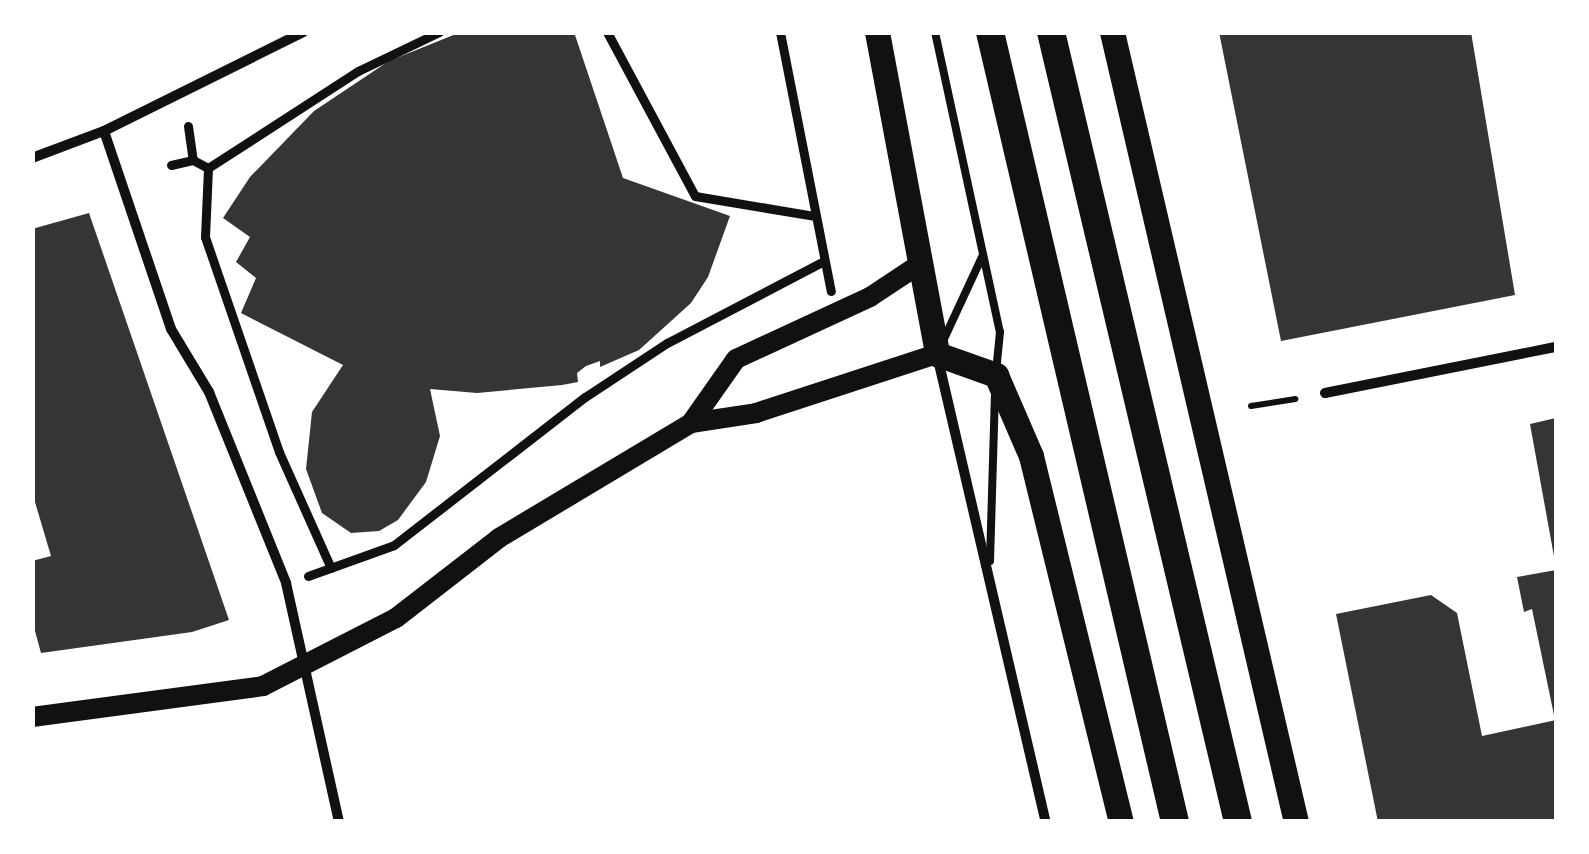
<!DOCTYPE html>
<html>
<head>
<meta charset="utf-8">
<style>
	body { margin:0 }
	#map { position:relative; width:1589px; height:854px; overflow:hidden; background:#fff; font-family:Inter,sans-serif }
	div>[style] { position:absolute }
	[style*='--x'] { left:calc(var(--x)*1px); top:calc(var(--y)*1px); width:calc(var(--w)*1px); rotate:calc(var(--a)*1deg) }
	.building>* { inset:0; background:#353535 }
	.path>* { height:6px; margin:-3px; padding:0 3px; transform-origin:3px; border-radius:3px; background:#111 }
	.service>* { height:8px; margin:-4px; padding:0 4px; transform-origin:4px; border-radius:4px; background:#111 }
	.pedestrian>* { height:9px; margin:-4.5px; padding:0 4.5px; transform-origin:4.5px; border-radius:4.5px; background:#111 }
	.minor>* { height:10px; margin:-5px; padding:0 5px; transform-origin:5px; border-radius:5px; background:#111 }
	.secondary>* { height:20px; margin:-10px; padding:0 10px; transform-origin:10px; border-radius:10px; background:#111 }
	.primary>* { height:25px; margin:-12.5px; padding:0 12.5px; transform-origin:12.5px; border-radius:12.5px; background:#111 }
	.trunk>* { height:28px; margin:-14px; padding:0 14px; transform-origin:14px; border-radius:14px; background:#111 }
	span { translate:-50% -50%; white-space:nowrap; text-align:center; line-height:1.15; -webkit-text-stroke:10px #fff; paint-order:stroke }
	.frame { position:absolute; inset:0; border:35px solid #fff; pointer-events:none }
</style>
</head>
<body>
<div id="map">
	<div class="building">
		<i style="clip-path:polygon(461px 32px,574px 32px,623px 178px,730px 216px,708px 277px,691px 303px,639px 350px,600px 367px,600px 361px,586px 366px,577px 373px,578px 382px,562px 385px,477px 393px,430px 389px,440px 436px,426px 482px,398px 520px,379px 531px,351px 533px,322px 513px,306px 469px,312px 412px,343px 365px,241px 313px,256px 278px,236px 262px,250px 237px,223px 218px,250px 177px,314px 111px,389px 61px)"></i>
		<i style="clip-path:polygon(1219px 32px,1471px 32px,1515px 295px,1281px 341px)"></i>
		<i style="clip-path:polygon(89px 213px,229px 620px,192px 632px,41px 653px,32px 620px,32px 561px,51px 556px,32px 492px,32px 229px)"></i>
		<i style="clip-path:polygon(1556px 418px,1556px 561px,1555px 562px,1530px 424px)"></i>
		<i style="clip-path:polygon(1556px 570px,1556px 720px,1555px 720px,1532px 609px,1524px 612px,1517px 577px)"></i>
		<i style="clip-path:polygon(1431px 595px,1457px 613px,1482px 736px,1556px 720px,1556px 822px,1378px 822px,1336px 614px)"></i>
	</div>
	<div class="path">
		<i style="--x:1251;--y:406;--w:45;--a:-9"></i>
	</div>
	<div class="service">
		<i style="--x:935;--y:32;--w:307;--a:77.8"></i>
		<i style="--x:1000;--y:332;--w:40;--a:95.7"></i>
		<i style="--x:943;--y:341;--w:95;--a:-65.1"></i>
		<i style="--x:990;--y:561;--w:165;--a:-88.3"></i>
	</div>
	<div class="pedestrian">
		<i style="--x:607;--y:32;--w:186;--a:61.8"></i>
		<i style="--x:695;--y:196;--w:122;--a:9.5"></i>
		<i style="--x:780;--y:32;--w:264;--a:78.9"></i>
		<i style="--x:188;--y:126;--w:34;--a:82"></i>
		<i style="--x:171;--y:165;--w:23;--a:-13"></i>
		<i style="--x:193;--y:160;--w:17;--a:28"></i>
		<i style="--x:208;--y:168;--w:69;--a:92.5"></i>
		<i style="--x:205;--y:237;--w:227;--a:71"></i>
		<i style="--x:279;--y:452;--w:127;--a:65.9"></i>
		<i style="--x:208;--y:168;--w:179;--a:-32.9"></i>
		<i style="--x:358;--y:71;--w:90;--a:-25.7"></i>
		<i style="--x:308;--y:576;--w:91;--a:-19.8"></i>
		<i style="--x:394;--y:545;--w:242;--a:-37.8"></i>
		<i style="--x:585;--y:397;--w:98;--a:-33.4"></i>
		<i style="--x:667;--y:343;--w:177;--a:-27.6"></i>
	</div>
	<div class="minor">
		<i style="--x:104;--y:131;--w:209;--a:71.3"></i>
		<i style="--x:171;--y:329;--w:74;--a:58.9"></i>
		<i style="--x:209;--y:392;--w:206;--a:68"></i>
		<i style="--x:286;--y:583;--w:245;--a:77.5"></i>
		<i style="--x:32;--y:158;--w:77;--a:-20.6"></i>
		<i style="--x:104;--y:131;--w:222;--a:-26.4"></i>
		<i style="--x:937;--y:355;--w:480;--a:76.9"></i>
		<i style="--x:1325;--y:393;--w:236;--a:-11.3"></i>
	</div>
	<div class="secondary">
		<i style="--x:691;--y:423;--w:78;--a:-54.9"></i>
		<i style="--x:736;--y:359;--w:148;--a:-24.8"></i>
		<i style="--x:870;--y:297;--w:60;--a:-33.4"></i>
		<i style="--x:32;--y:717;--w:233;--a:-7.6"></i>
		<i style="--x:263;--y:686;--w:149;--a:-27.1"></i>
		<i style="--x:396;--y:618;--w:130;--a:-37.8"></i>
		<i style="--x:499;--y:538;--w:224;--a:-30.9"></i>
		<i style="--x:691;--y:423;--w:66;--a:-8.7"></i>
		<i style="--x:756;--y:413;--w:190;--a:-18.1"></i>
	</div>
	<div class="primary">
		<i style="--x:877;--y:32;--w:328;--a:79.4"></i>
		<i style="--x:937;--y:354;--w:63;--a:19.6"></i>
		<i style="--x:996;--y:375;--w:88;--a:66.6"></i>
		<i style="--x:1031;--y:456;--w:377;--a:76.2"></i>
		<i style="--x:1112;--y:32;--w:811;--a:76.89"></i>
	</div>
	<div class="trunk">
		<i style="--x:990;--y:32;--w:811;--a:76.82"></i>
		<i style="--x:1051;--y:32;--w:812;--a:76.68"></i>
	</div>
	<div class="frame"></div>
</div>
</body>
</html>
